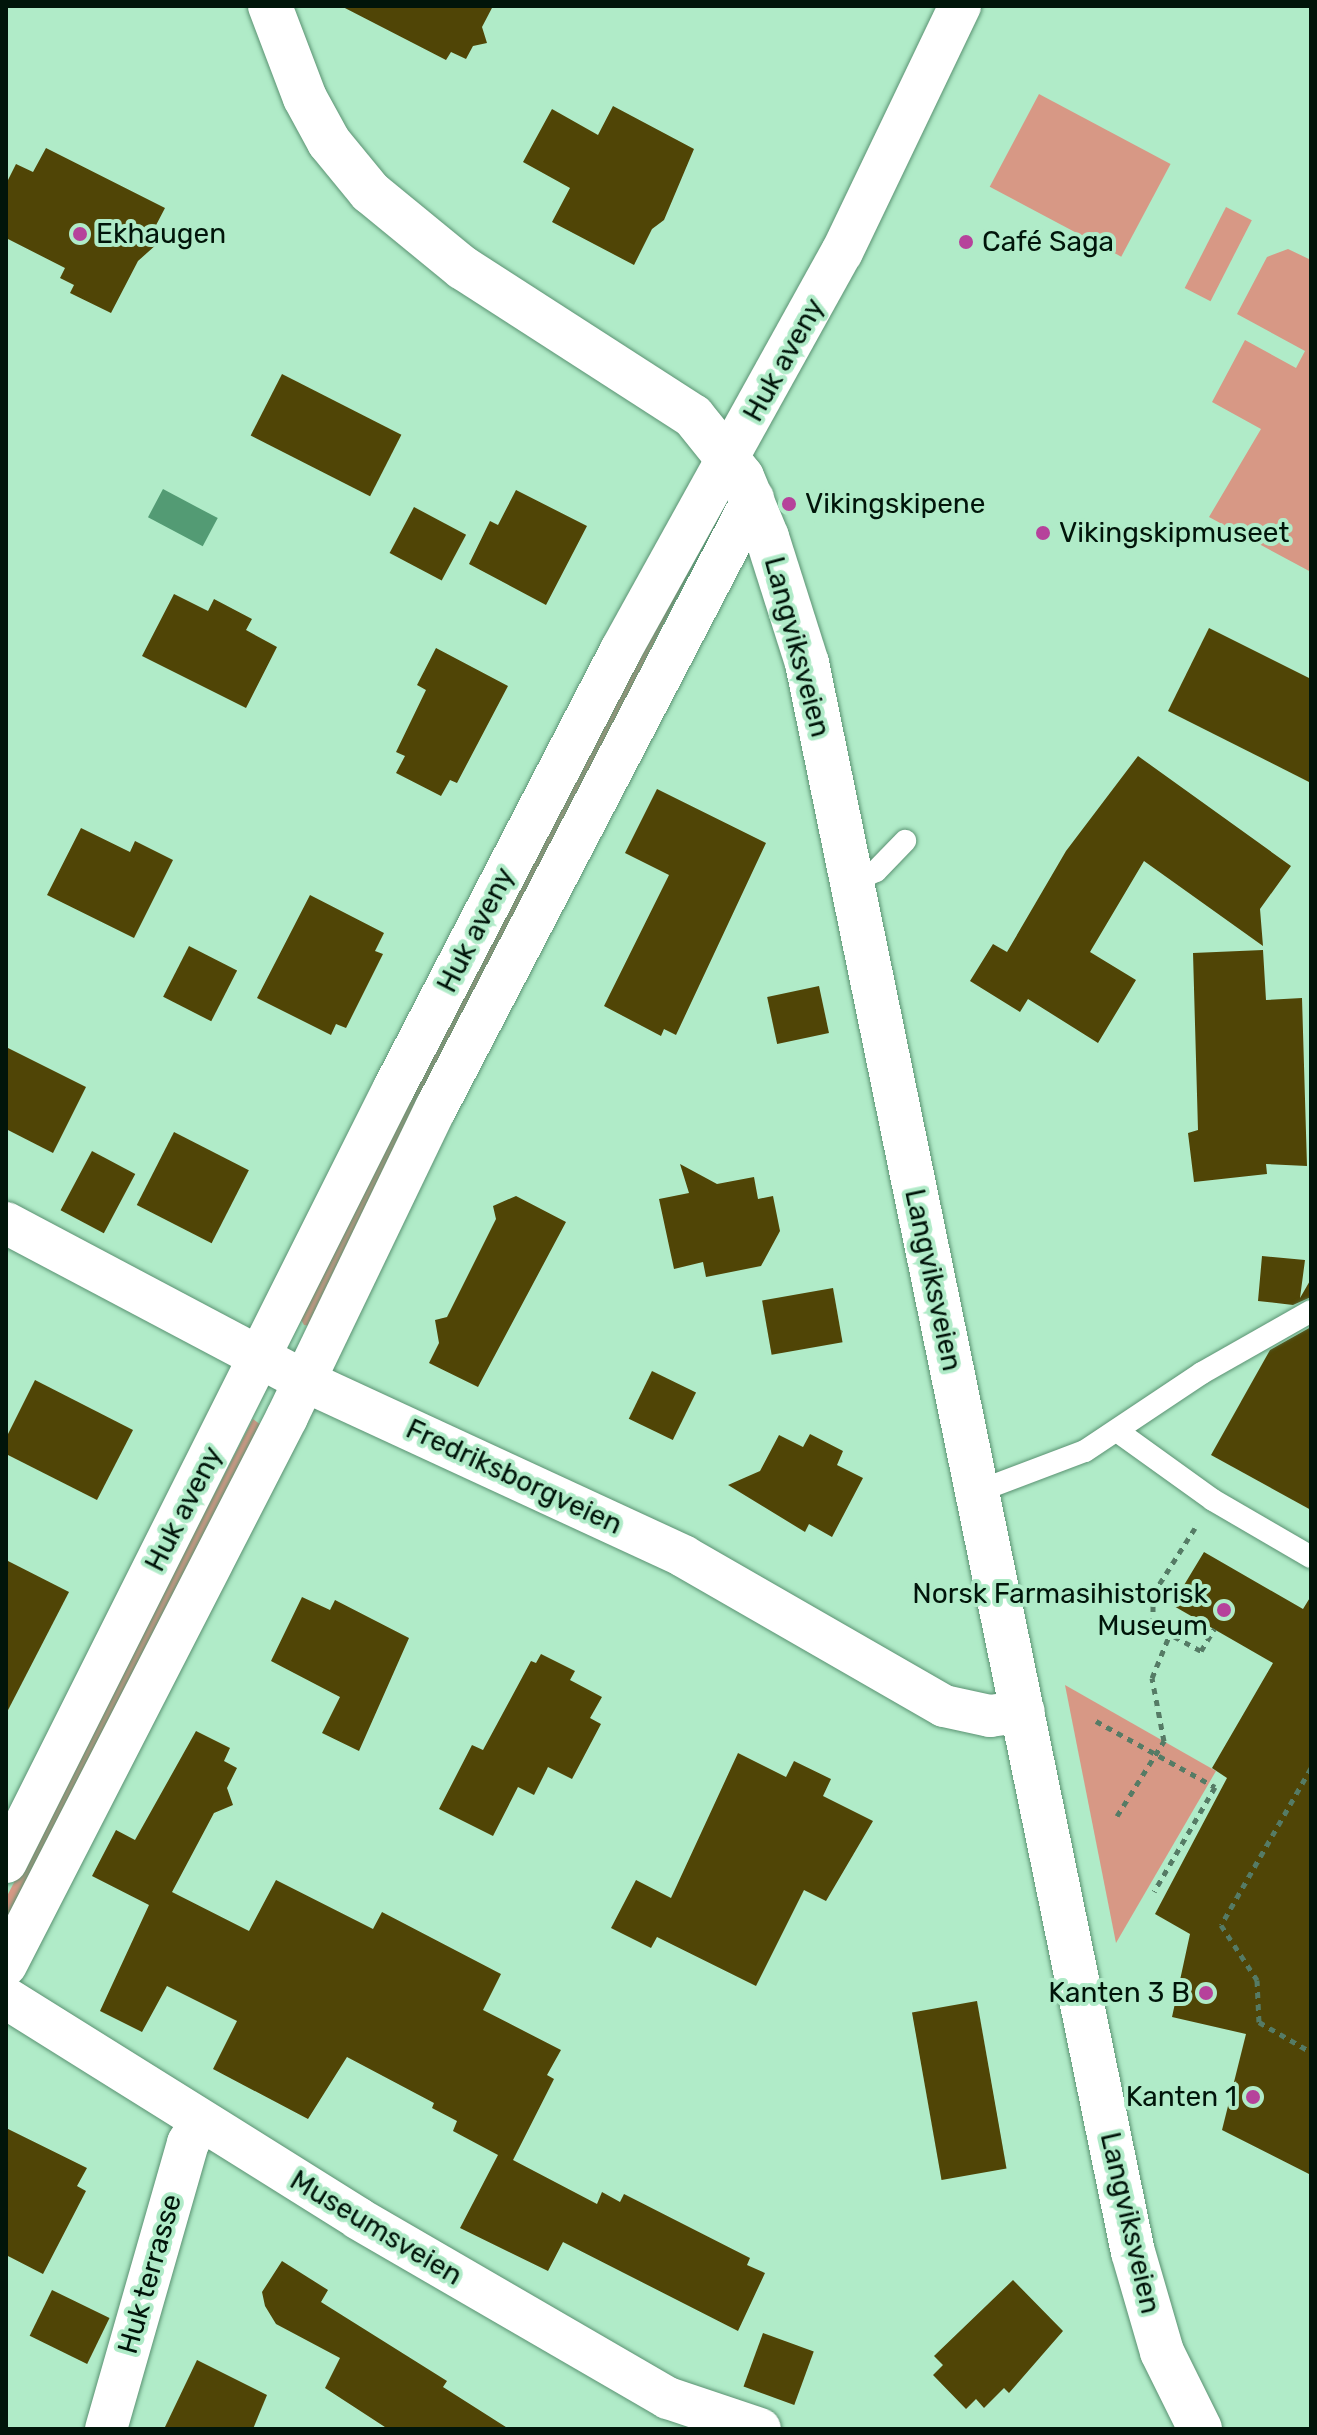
<!DOCTYPE html>
<html>
<head>
<meta charset="utf-8">
<style>
	body { margin:0 }
	#map { position:relative; width:1317px; height:2435px; overflow:hidden; background:#b0ebc8; font-family:Rubik,sans-serif }
	div>[style] { position:absolute }
	[style*='--x'] { left:calc(var(--x)*1px); top:calc(var(--y)*1px); width:calc(var(--w)*1px); rotate:calc(var(--a)*1deg) }
	.green>* { inset:0; background:#d79885; transform-origin:0 0 }
	.water>* { inset:0; background:#539b74; transform-origin:0 0 }
	.building>* { inset:0; background:#504506; transform-origin:0 0 }
	.path>* { height:5px; margin-top:-2.5px; transform-origin:0; background:repeating-linear-gradient(90deg,#557b65 0 6px,transparent 0 12px) }
	.roads { filter:drop-shadow(0 0 2px #5a9272) drop-shadow(0 0 2px #5a9272) }
	.service>* { height:22px; margin:-11px; padding:0 11px; transform-origin:11px; border-radius:11px; background:#fff }
	.minor>* { height:42px; margin:-21px; padding:0 21px; transform-origin:21px; border-radius:21px; background:#fff }
	.tertiary>* { height:44px; margin:-22px; padding:0 22px; transform-origin:22px; border-radius:22px; background:#fff }
	.dots>* { width:22px; height:22px; translate:-50% -50%; box-sizing:border-box; border:4px solid #b0ebc8; border-radius:50% }
	span { translate:-50% -50%; white-space:nowrap; text-align:center; line-height:1.15; -webkit-text-stroke:8px #b0ebc8; paint-order:stroke }
	.poi-label { font-size:28px; color:#01150a }
	.left { translate:0 -50%; text-align:left }
	.right { translate:-100% -50%; text-align:right }
	.street-label { font-size:28px; color:#01150a }
	.frame { position:absolute; inset:0; border:8px solid #01150a; pointer-events:none }
</style>
</head>
<body>
<div id="map">
	<div class="green">
		<i style="left:1039px;top:94px;width:149px;height:105px;rotate:28deg"></i>
		<i style="left:1226px;top:207px;width:29px;height:91px;rotate:27deg"></i>
		<i style="clip-path:polygon(1288px 249px,1311px 260px,1311px 572px,1209px 517px,1261px 429px,1212px 402px,1245px 340px,1296px 368px,1305px 351px,1237px 314px,1267px 257px)"></i>
		<i style="clip-path:polygon(695px 561px,310px 1326px,304px 1325px,300px 1318px,643px 642px)"></i>
		<i style="clip-path:polygon(253px 1419px,261px 1425px,6px 1928px,6px 1898px)"></i>
		<i style="clip-path:polygon(1065px 1685px,1216px 1771px,1116px 1943px)"></i>
	</div>
	<div class="water">
		<i style="left:163px;top:489px;width:62px;height:32px;rotate:28deg"></i>
	</div>
	<div class="building">
		<i style="clip-path:polygon(341px 6px,493px 6px,482px 27px,487px 43px,473px 46px,466px 59px,451px 52px,446px 60px)"></i>
		<i style="clip-path:polygon(613px 106px,694px 149px,664px 220px,652px 229px,634px 265px,552px 222px,570px 188px,523px 162px,552px 109px,598px 135px)"></i>
		<i style="clip-path:polygon(46px 148px,165px 208px,153px 231px,157px 244px,138px 261px,111px 313px,70px 293px,74px 285px,60px 278px,65px 268px,6px 238px,6px 184px,16px 164px,33px 172px)"></i>
		<i style="left:282px;top:374px;width:134px;height:69px;rotate:27deg"></i>
		<i style="clip-path:polygon(516px 490px,587px 526px,546px 605px,469px 564px,490px 521px,498px 525px)"></i>
		<i style="left:414px;top:507px;width:59px;height:52px;rotate:28deg"></i>
		<i style="clip-path:polygon(174px 594px,208px 611px,214px 599px,252px 619px,246px 630px,277px 647px,246px 708px,142px 656px)"></i>
		<i style="clip-path:polygon(1209px 628px,1311px 679px,1311px 783px,1168px 711px)"></i>
		<i style="clip-path:polygon(436px 648px,508px 686px,457px 783px,450px 780px,441px 796px,396px 773px,405px 756px,396px 752px,426px 690px,417px 685px)"></i>
		<i style="clip-path:polygon(1138px 756px,1291px 866px,1260px 909px,1263px 946px,1144px 861px,1090px 952px,1136px 980px,1098px 1043px,1028px 999px,1020px 1012px,970px 981px,993px 944px,1007px 952px,1066px 851px)"></i>
		<i style="clip-path:polygon(657px 789px,766px 843px,676px 1035px,664px 1029px,661px 1036px,604px 1006px,669px 875px,625px 853px)"></i>
		<i style="clip-path:polygon(81px 828px,130px 852px,135px 841px,173px 860px,134px 938px,47px 895px)"></i>
		<i style="clip-path:polygon(310px 895px,384px 933px,375px 951px,383px 954px,346px 1028px,336px 1024px,331px 1035px,257px 998px)"></i>
		<i style="left:189px;top:946px;width:54px;height:57px;rotate:27deg"></i>
		<i style="clip-path:polygon(1263px 950px,1266px 1000px,1302px 998px,1307px 1166px,1266px 1164px,1267px 1174px,1194px 1182px,1188px 1133px,1198px 1130px,1193px 953px)"></i>
		<i style="left:819px;top:986px;width:48px;height:53px;rotate:78deg"></i>
		<i style="clip-path:polygon(6px 1047px,86px 1087px,53px 1153px,6px 1129px)"></i>
		<i style="left:174px;top:1132px;width:84px;height:82px;rotate:27deg"></i>
		<i style="left:92px;top:1151px;width:49px;height:67px;rotate:28deg"></i>
		<i style="clip-path:polygon(680px 1164px,717px 1184px,754px 1177px,758px 1199px,773px 1196px,780px 1231px,761px 1266px,706px 1277px,703px 1262px,674px 1269px,659px 1199px,689px 1193px)"></i>
		<i style="clip-path:polygon(516px 1196px,566px 1222px,478px 1387px,429px 1363px,439px 1343px,435px 1320px,447px 1317px,496px 1219px,493px 1206px)"></i>
		<i style="clip-path:polygon(1262px 1256px,1305px 1260px,1300px 1298px,1311px 1279px,1311px 1297px,1293px 1305px,1258px 1301px)"></i>
		<i style="left:833px;top:1288px;width:55px;height:72px;rotate:80deg"></i>
		<i style="clip-path:polygon(1311px 1327px,1311px 1510px,1211px 1455px,1270px 1350px)"></i>
		<i style="left:652px;top:1371px;width:49px;height:53px;rotate:26deg"></i>
		<i style="clip-path:polygon(35px 1380px,133px 1430px,97px 1500px,6px 1454px,6px 1438px)"></i>
		<i style="clip-path:polygon(810px 1434px,843px 1451px,837px 1465px,863px 1478px,832px 1537px,809px 1524px,805px 1532px,728px 1485px,760px 1471px,779px 1435px,803px 1447px)"></i>
		<i style="clip-path:polygon(1204px 1552px,1303px 1609px,1311px 1596px,1311px 2175px,1222px 2130px,1246px 2034px,1172px 2017px,1190px 1934px,1155px 1914px,1227px 1778px,1212px 1768px,1273px 1663px,1172px 1605px)"></i>
		<i style="clip-path:polygon(6px 1560px,69px 1592px,6px 1714px)"></i>
		<i style="clip-path:polygon(302px 1597px,330px 1610px,335px 1600px,409px 1638px,359px 1751px,322px 1733px,340px 1697px,271px 1661px)"></i>
		<i style="clip-path:polygon(541px 1654px,575px 1671px,570px 1680px,602px 1697px,590px 1718px,601px 1724px,572px 1779px,548px 1767px,534px 1795px,518px 1787px,493px 1836px,439px 1809px,472px 1745px,483px 1750px,531px 1661px,536px 1663px)"></i>
		<i style="clip-path:polygon(196px 1731px,230px 1748px,224px 1761px,237px 1768px,227px 1788px,233px 1805px,214px 1813px,172px 1892px,249px 1931px,276px 1880px,373px 1929px,382px 1912px,501px 1974px,483px 2010px,561px 2050px,547px 2075px,554px 2079px,513px 2160px,597px 2204px,602px 2192px,620px 2202px,624px 2194px,750px 2258px,747px 2265px,765px 2273px,738px 2331px,563px 2242px,548px 2271px,460px 2228px,498px 2155px,453px 2131px,457px 2121px,432px 2108px,434px 2103px,347px 2057px,308px 2119px,213px 2069px,237px 2021px,167px 1986px,142px 2032px,100px 2011px,149px 1905px,92px 1876px,116px 1830px,135px 1840px)"></i>
		<i style="clip-path:polygon(738px 1753px,786px 1777px,794px 1761px,831px 1779px,823px 1796px,873px 1821px,826px 1901px,804px 1890px,756px 1986px,657px 1937px,651px 1948px,611px 1928px,636px 1880px,671px 1898px)"></i>
		<i style="left:977px;top:2001px;width:170px;height:66px;rotate:80deg"></i>
		<i style="clip-path:polygon(6px 2128px,87px 2168px,77px 2186px,86px 2191px,43px 2274px,6px 2255px)"></i>
		<i style="clip-path:polygon(282px 2261px,328px 2290px,321px 2302px,447px 2381px,443px 2387px,509px 2429px,388px 2429px,325px 2388px,340px 2358px,276px 2324px,265px 2306px,262px 2292px)"></i>
		<i style="clip-path:polygon(1013px 2280px,1063px 2331px,1009px 2393px,1004px 2388px,984px 2408px,976px 2399px,966px 2409px,933px 2375px,943px 2365px,934px 2356px)"></i>
		<i style="left:52px;top:2290px;width:64px;height:51px;rotate:26deg"></i>
		<i style="left:763px;top:2333px;width:54px;height:57px;rotate:20deg"></i>
		<i style="clip-path:polygon(197px 2360px,267px 2395px,253px 2429px,164px 2429px)"></i>
	</div>
	<div class="path">
		<i style="--x:1195;--y:1528;--w:78;--a:122.5"></i>
		<i style="--x:1153;--y:1594;--w:31;--a:90"></i>
		<i style="--x:1153;--y:1625;--w:55;--a:28.4"></i>
		<i style="--x:1201;--y:1651;--w:26;--a:-59"></i>
		<i style="--x:1096;--y:1721;--w:136;--a:29"></i>
		<i style="--x:1215;--y:1787;--w:121;--a:120.2"></i>
		<i style="--x:1311;--y:1768;--w:181;--a:119.8"></i>
		<i style="--x:1221;--y:1925;--w:66;--a:56.8"></i>
		<i style="--x:1257;--y:1980;--w:42;--a:87.3"></i>
		<i style="--x:1259;--y:2022;--w:60;--a:30"></i>
		<i style="--x:1117;--y:1816;--w:89;--a:-57.9"></i>
		<i style="--x:1164;--y:1741;--w:64;--a:-100.8"></i>
		<i style="--x:1152;--y:1678;--w:48;--a:-67.8"></i>
	</div>
	<div class="roads">
		<div class="service">
			<i style="--x:850;--y:883;--w:29;--a:-25"></i>
			<i style="--x:876;--y:871;--w:42;--a:-46"></i>
			<i style="--x:1117;--y:1431;--w:118;--a:35.7"></i>
			<i style="--x:1213;--y:1500;--w:113;--a:30.2"></i>
			<i style="--x:979;--y:1491;--w:113;--a:-20.7"></i>
			<i style="--x:1085;--y:1451;--w:141;--a:-33.7"></i>
			<i style="--x:1202;--y:1373;--w:125;--a:-29.6"></i>
		</div>
		<div class="minor">
			<i style="--x:6;--y:1223;--w:338;--a:27.9"></i>
			<i style="--x:305;--y:1381;--w:417;--a:24.8"></i>
			<i style="--x:683;--y:1556;--w:301;--a:29.9"></i>
			<i style="--x:944;--y:1706;--w:47;--a:12.3"></i>
			<i style="--x:990;--y:1716;--w:34;--a:-8"></i>
			<i style="--x:6;--y:1862;--w:866;--a:-63.38"></i>
			<i style="--x:394;--y:1088;--w:493;--a:-62.6"></i>
			<i style="--x:621;--y:650;--w:455;--a:-61"></i>
			<i style="--x:842;--y:252;--w:273;--a:-64.4"></i>
			<i style="--x:6;--y:1965;--w:616;--a:-62.85"></i>
			<i style="--x:287;--y:1417;--w:343;--a:-64.3"></i>
			<i style="--x:436;--y:1108;--w:687;--a:-62.5"></i>
			<i style="--x:6;--y:1998;--w:416;--a:32"></i>
			<i style="--x:359;--y:2219;--w:357;--a:30.1"></i>
			<i style="--x:668;--y:2398;--w:97;--a:18.6"></i>
			<i style="--x:106;--y:2429;--w:298;--a:-74"></i>
			<i style="--x:188;--y:2143;--w:23;--a:-59"></i>
		</div>
		<div class="tertiary">
			<i style="--x:270;--y:6;--w:98;--a:69.2"></i>
			<i style="--x:305;--y:98;--w:50;--a:61.4"></i>
			<i style="--x:329;--y:142;--w:65;--a:50.6"></i>
			<i style="--x:370;--y:192;--w:120;--a:39.3"></i>
			<i style="--x:463;--y:268;--w:274;--a:32.8"></i>
			<i style="--x:693;--y:416;--w:78;--a:51.2"></i>
			<i style="--x:742;--y:477;--w:65;--a:67.4"></i>
			<i style="--x:767;--y:537;--w:132;--a:72.4"></i>
			<i style="--x:807;--y:663;--w:1622;--a:78.41"></i>
			<i style="--x:1133;--y:2252;--w:104;--a:73.8"></i>
			<i style="--x:1162;--y:2352;--w:86;--a:63.7"></i>
		</div>
	</div>
	<div class="dots">
		<i style="left:80px;top:234px;background:#b6429b"></i>
		<i style="left:966px;top:242px;background:#b6429b"></i>
		<i style="left:789px;top:504px;background:#b6429b"></i>
		<i style="left:1043px;top:533px;background:#b6429b"></i>
		<i style="left:1224px;top:1610px;background:#b6429b"></i>
		<i style="left:1206px;top:1993px;background:#b6429b"></i>
		<i style="left:1253px;top:2097px;background:#b6429b"></i>
	</div>
	<div class="poi-label">
		<span class="left" style="left:96px;top:234px">Ekhaugen</span>
		<span class="left" style="left:982px;top:242px">Café Saga</span>
		<span class="left" style="left:805px;top:504px">Vikingskipene</span>
		<span class="left" style="left:1059px;top:533px">Vikingskipmuseet</span>
		<span class="right" style="left:1208px;top:1610px">Norsk Farmasihistorisk<br>Museum</span>
		<span class="right" style="left:1190px;top:1993px">Kanten 3 B</span>
		<span class="right" style="left:1237px;top:2097px">Kanten 1</span>
	</div>
	<div class="street-label">
		<span style="left:784px;top:360px;rotate:-61deg">Huk aveny</span>
		<span style="left:797px;top:647px;rotate:75deg">Langviksveien</span>
		<span style="left:476px;top:930px;rotate:-63deg">Huk aveny</span>
		<span style="left:933px;top:1280px;rotate:78deg">Langviksveien</span>
		<span style="left:514px;top:1477px;rotate:25deg">Fredriksborgveien</span>
		<span style="left:184px;top:1509px;rotate:-63deg">Huk aveny</span>
		<span style="left:1130px;top:2223px;rotate:77deg">Langviksveien</span>
		<span style="left:376px;top:2228px;rotate:31deg">Museumsveien</span>
		<span style="left:150px;top:2274px;rotate:-74deg">Huk terrasse</span>
	</div>
	<div class="frame"></div>
</div>
</body>
</html>
